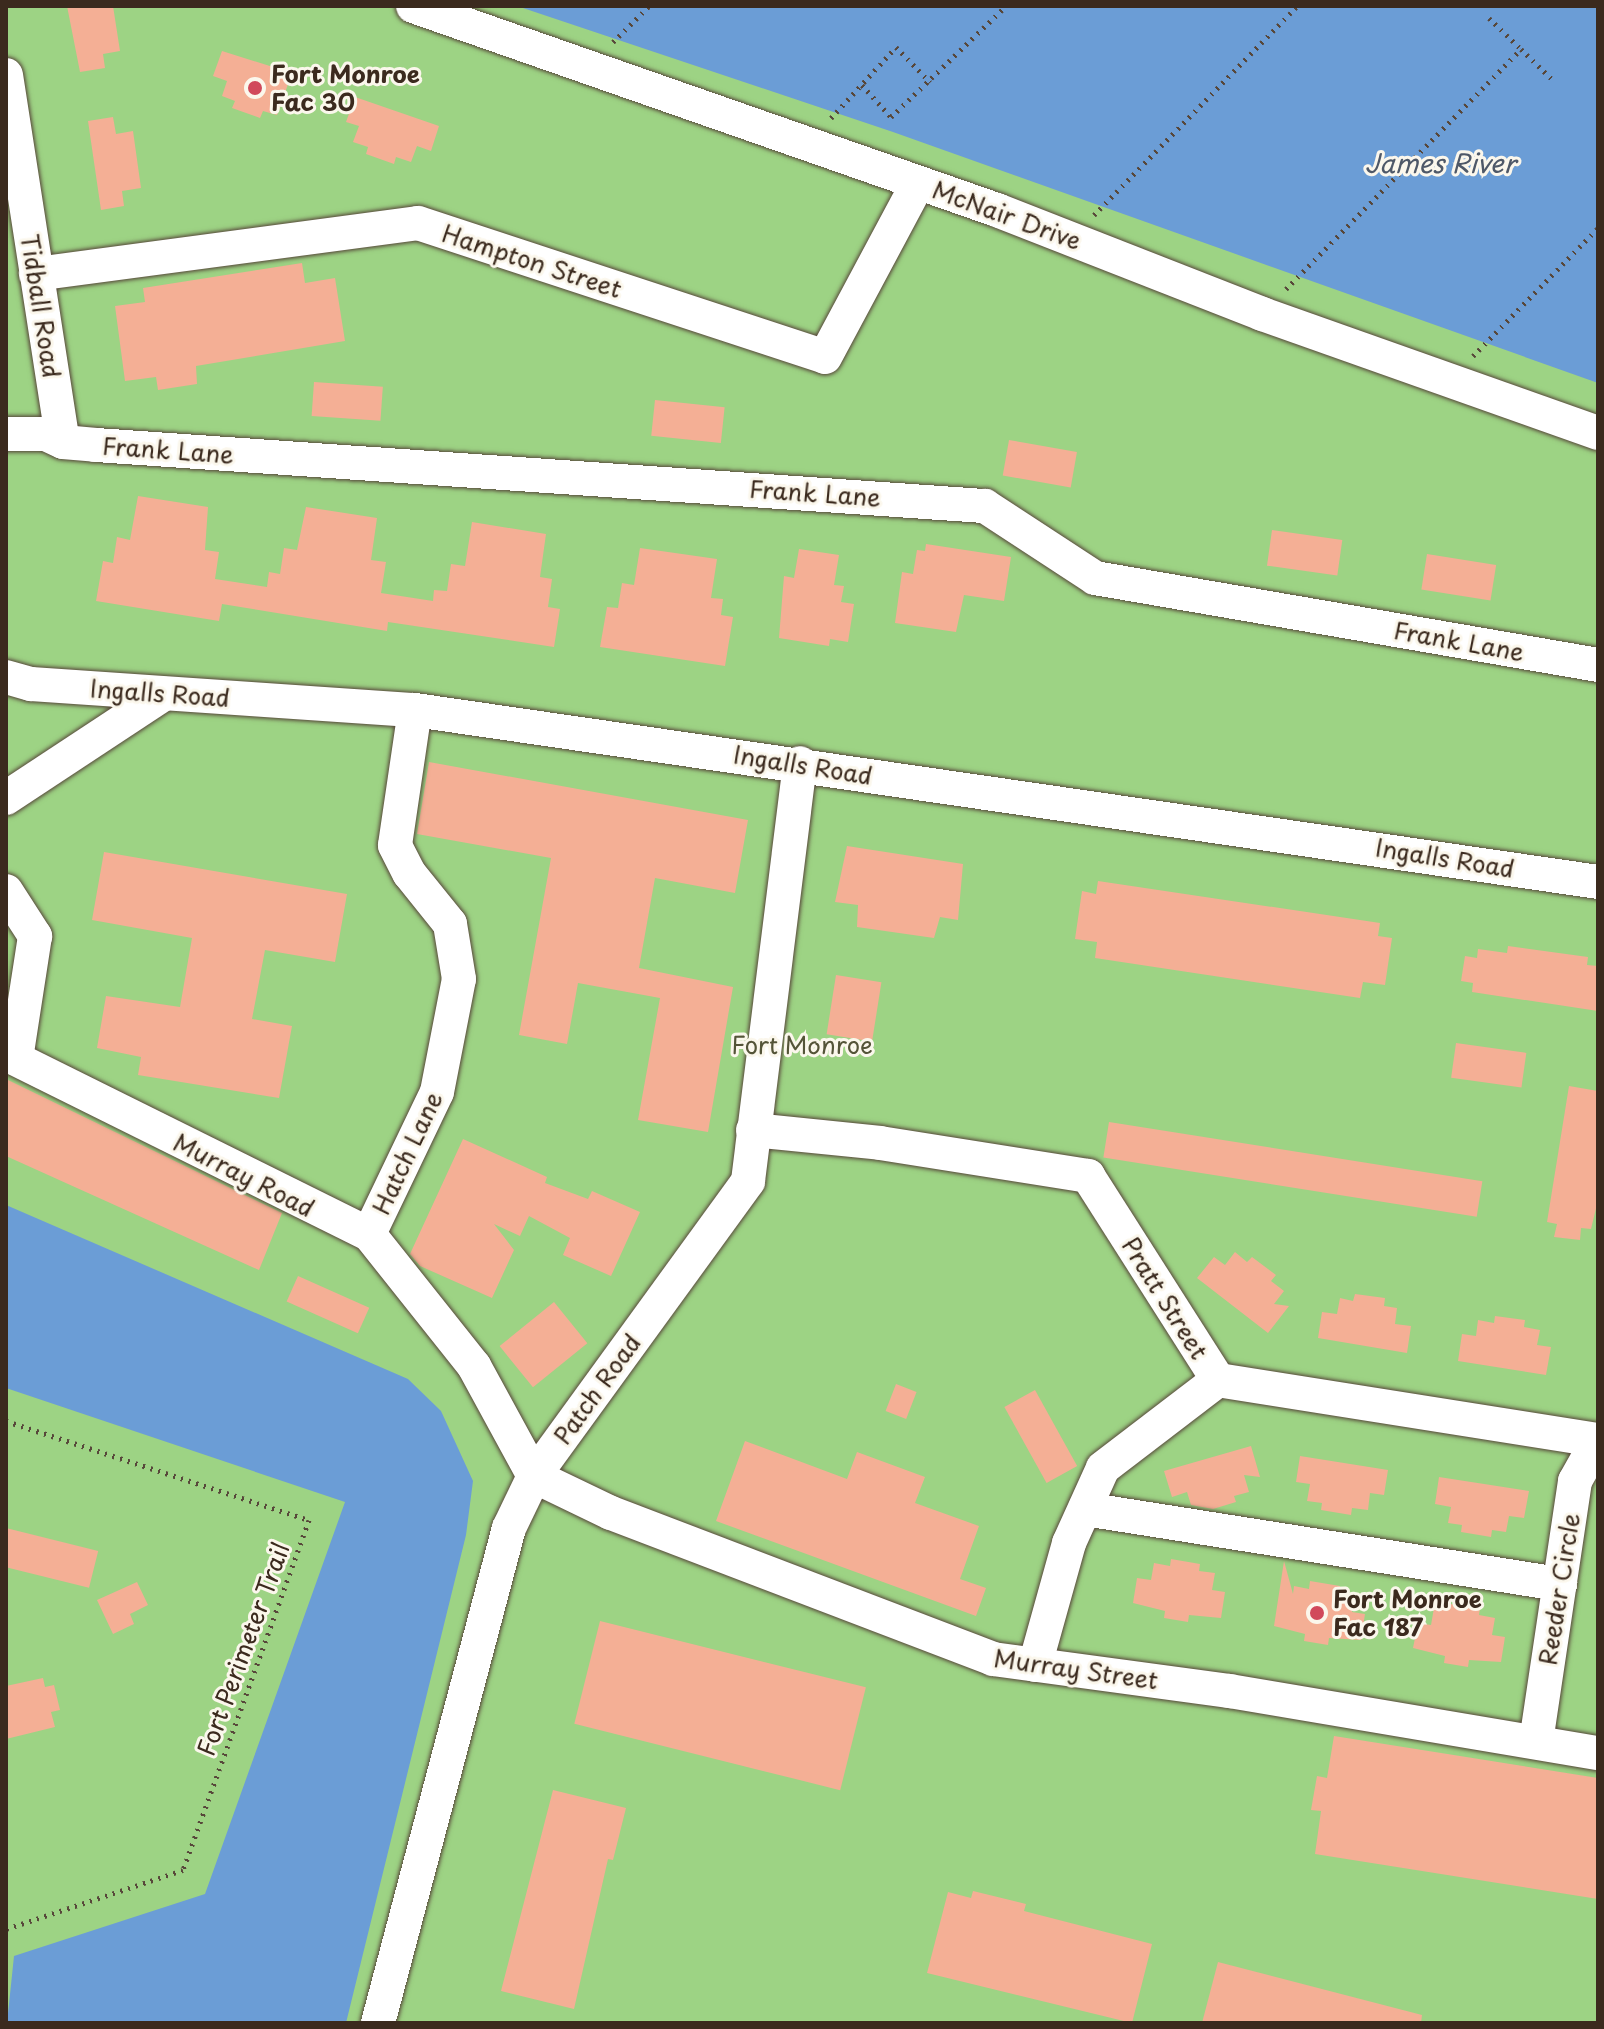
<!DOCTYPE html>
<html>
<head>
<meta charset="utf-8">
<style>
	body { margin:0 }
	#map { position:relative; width:1604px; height:2029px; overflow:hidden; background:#f6ebd7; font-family:"Playpen Sans",sans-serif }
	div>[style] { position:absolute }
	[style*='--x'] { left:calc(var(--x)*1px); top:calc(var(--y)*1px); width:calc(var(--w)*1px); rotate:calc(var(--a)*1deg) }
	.green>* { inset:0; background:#9dd384 }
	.water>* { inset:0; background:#6b9dd6 }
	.building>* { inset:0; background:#f4af95; transform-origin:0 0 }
	.path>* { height:5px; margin-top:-2.5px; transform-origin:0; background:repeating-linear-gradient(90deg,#57473a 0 2px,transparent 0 8px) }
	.roads { filter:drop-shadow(0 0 2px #57473a) drop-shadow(0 0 2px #57473a) }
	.minor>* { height:34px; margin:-17px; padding:0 17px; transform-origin:17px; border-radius:17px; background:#fff }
	.dots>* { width:22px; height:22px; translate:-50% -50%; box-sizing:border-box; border:4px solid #fbf7ec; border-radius:50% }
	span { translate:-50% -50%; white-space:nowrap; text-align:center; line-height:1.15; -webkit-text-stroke:6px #fbf7ec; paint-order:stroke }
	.poi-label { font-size:24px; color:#3b2a1e; font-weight:700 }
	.left { translate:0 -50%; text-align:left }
	.street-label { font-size:24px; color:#3b2a1e }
	.park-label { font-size:24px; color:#545438 }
	.water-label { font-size:26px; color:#4e5868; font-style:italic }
	.frame { position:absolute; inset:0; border:8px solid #3b2a1e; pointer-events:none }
</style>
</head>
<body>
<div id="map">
	<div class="green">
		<i style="clip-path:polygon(6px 6px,1369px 6px,1598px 67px,1598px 2023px,6px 2023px)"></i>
	</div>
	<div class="water">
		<i style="clip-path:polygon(517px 6px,1598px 6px,1598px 383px,893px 132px)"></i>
		<i style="clip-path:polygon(6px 1205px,408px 1379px,441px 1411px,473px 1481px,466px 1535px,346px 2023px,7px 2023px,14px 1956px,205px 1894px,345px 1502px,6px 1388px)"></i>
	</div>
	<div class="building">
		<i style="clip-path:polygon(67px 6px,113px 6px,120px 51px,103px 54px,105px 68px,80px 72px)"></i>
		<i style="clip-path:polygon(222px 51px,292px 73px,277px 115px,263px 111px,260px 118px,232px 108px,235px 101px,222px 96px,227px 81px,213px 76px)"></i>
		<i style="clip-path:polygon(355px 97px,439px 126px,431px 151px,417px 146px,411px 162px,396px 157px,394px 164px,366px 154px,368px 147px,353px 142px,359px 126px,346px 122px)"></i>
		<i style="clip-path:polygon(113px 117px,116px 134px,133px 131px,141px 188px,122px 191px,124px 206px,101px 210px,88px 121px)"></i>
		<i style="clip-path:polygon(302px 263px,305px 283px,335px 278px,345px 341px,196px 366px,197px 384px,158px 390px,156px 377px,125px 381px,115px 306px,145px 302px,143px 288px)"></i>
		<i style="left:314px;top:382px;width:69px;height:34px;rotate:4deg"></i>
		<i style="left:655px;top:400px;width:70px;height:36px;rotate:6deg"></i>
		<i style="left:1009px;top:440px;width:69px;height:36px;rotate:10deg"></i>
		<i style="clip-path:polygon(138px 496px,208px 507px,205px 550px,219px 552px,215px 579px,267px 587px,269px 572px,280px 574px,284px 548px,297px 550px,306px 507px,377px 518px,371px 560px,386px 562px,381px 593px,433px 601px,434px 590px,447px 591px,451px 564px,465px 566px,472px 522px,546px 534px,540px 577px,552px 579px,548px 607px,560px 609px,554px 647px,388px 622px,387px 631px,222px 604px,219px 621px,96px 601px,103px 561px,113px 563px,117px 537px,130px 540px)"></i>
		<i style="left:1272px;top:530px;width:71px;height:36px;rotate:8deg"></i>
		<i style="clip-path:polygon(926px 544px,1011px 557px,1004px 601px,964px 595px,956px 632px,895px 623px,902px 572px,913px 574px,917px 550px,925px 551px)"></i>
		<i style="clip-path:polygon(640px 548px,717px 559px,711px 598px,723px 599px,721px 615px,733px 617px,725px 666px,600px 647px,607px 607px,618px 608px,622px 583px,634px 585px)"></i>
		<i style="clip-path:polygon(799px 549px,839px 555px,834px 585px,844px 586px,841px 602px,854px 604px,848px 642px,830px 639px,829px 646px,779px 638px,784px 576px,794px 578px)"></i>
		<i style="left:1427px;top:554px;width:70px;height:36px;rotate:9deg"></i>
		<i style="clip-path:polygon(429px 762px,748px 820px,735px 893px,655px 878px,639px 968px,733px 987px,708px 1132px,638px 1120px,660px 998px,578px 983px,567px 1044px,519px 1035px,551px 858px,417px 834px)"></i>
		<i style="clip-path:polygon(847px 846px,963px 864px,958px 920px,940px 917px,934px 938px,857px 927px,858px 905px,835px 902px)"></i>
		<i style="clip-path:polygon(104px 852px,347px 894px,335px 962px,265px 950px,252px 1019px,292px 1026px,279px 1098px,138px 1075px,141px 1057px,97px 1048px,106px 996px,180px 1007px,192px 938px,92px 920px)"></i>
		<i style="clip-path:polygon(1098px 881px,1380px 923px,1378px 936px,1392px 938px,1385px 985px,1363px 982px,1360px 998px,1095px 958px,1097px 942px,1075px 939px,1082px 891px,1096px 894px)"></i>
		<i style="clip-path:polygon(1508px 946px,1588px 957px,1587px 965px,1598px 966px,1598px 1011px,1472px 992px,1473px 983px,1461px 981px,1465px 956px,1477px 958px,1478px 949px,1507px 953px)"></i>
		<i style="left:836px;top:975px;width:46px;height:60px;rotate:9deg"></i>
		<i style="left:1456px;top:1043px;width:71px;height:35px;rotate:8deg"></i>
		<i style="clip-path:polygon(6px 1079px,282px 1213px,259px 1270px,6px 1156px)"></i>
		<i style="clip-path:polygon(1569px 1086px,1598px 1091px,1598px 1200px,1591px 1229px,1581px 1228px,1580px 1240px,1554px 1237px,1557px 1224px,1547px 1222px)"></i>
		<i style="left:1109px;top:1122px;width:378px;height:36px;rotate:9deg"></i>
		<i style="clip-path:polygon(463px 1139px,547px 1177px,545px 1183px,588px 1199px,592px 1191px,640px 1212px,611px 1276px,563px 1255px,570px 1238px,529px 1216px,520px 1236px,494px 1224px,514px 1250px,492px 1298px,420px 1266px,410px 1254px)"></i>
		<i style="clip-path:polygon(1235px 1252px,1247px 1262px,1252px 1257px,1276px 1275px,1271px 1281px,1284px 1291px,1274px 1304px,1289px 1306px,1268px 1333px,1197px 1278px,1214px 1257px,1225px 1265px)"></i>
		<i style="left:298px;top:1276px;width:78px;height:28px;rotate:24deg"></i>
		<i style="clip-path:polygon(1355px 1294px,1385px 1298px,1384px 1306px,1397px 1308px,1395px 1324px,1411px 1326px,1407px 1353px,1318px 1338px,1322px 1312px,1337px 1314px,1340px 1298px,1353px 1301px)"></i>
		<i style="left:554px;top:1302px;width:53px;height:70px;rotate:51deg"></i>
		<i style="clip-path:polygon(1495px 1316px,1525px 1320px,1524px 1327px,1540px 1330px,1537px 1345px,1551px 1347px,1546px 1375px,1458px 1361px,1462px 1334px,1476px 1336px,1478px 1320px,1494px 1323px)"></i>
		<i style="left:896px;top:1384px;width:22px;height:29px;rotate:21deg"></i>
		<i style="left:1035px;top:1390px;width:87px;height:35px;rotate:61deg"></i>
		<i style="clip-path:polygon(745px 1441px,847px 1479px,857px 1452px,925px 1477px,915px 1503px,979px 1526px,960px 1579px,986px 1588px,976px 1616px,716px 1521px)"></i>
		<i style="clip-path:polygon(1251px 1446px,1260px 1477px,1244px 1475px,1249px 1492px,1234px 1496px,1236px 1502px,1213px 1509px,1191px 1505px,1187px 1492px,1172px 1497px,1164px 1471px)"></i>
		<i style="clip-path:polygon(1300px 1456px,1388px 1470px,1384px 1495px,1370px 1493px,1368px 1510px,1352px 1508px,1351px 1515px,1321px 1510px,1322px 1503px,1307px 1501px,1310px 1484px,1296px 1482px)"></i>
		<i style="clip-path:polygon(1439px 1477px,1529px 1491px,1524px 1518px,1509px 1516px,1506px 1532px,1492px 1530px,1491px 1537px,1461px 1532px,1462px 1525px,1448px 1523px,1451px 1507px,1435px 1504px)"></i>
		<i style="left:6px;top:1528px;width:95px;height:38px;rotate:14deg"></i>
		<i style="clip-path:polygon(1171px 1559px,1200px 1564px,1199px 1571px,1215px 1573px,1212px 1590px,1225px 1592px,1221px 1618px,1189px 1615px,1188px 1622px,1164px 1618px,1165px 1611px,1133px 1603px,1137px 1578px,1151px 1580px,1154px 1563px,1170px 1566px)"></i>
		<i style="clip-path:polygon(1284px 1561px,1293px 1594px,1294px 1586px,1309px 1589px,1310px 1581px,1340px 1586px,1339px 1593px,1355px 1596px,1352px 1612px,1365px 1614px,1361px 1640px,1329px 1638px,1328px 1645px,1304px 1641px,1305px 1634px,1274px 1626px)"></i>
		<i style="clip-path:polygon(137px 1582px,148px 1605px,130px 1614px,134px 1624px,113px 1634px,97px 1600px)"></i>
		<i style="clip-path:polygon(1450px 1604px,1480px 1608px,1479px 1615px,1495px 1618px,1492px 1635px,1505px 1637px,1501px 1662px,1469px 1660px,1468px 1667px,1444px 1663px,1445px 1656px,1413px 1648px,1418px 1623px,1431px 1625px,1434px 1608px,1449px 1610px)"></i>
		<i style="left:600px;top:1621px;width:274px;height:106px;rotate:14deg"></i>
		<i style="clip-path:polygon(43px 1678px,45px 1687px,54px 1685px,60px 1710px,51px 1712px,55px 1727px,6px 1739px,6px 1686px)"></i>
		<i style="clip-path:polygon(1334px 1736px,1598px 1778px,1598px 1899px,1315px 1854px,1321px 1811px,1311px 1810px,1317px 1776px,1327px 1778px)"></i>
		<i style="clip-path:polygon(553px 1790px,626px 1808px,613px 1860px,608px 1859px,574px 2009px,501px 1991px)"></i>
		<i style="clip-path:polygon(973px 1891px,1026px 1904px,1024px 1911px,1152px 1944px,1132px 2023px,927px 1973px,948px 1892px,971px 1898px)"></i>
		<i style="clip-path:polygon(1218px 1962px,1422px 2015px,1421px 2023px,1202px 2023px)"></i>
	</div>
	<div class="path">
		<i style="--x:1489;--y:18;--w:45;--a:44.1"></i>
		<i style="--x:613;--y:42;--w:51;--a:-45"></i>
		<i style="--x:862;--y:85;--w:43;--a:47.8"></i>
		<i style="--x:891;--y:117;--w:160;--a:-44"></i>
		<i style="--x:831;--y:118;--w:96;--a:-47.5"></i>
		<i style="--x:896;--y:47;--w:49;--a:45.8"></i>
		<i style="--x:1094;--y:215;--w:291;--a:-45.8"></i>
		<i style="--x:1286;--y:289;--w:336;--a:-45.6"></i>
		<i style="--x:1521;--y:49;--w:47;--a:44.1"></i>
		<i style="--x:1473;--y:356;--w:179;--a:-45.7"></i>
		<i style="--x:6;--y:1421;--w:319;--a:18.1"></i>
		<i style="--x:309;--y:1520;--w:372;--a:109.8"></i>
		<i style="--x:183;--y:1870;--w:187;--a:161.6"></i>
	</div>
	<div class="roads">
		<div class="minor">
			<i style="--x:413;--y:6;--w:619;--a:19.26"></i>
			<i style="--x:997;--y:210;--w:285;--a:21.4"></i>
			<i style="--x:1262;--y:314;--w:356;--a:19.5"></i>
			<i style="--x:6;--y:75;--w:371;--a:81.2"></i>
			<i style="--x:36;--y:274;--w:385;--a:-7.6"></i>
			<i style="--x:418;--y:223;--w:428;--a:18.2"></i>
			<i style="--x:825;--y:357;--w:197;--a:-61.9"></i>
			<i style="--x:6;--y:434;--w:40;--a:0"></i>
			<i style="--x:46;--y:434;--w:19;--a:25"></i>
			<i style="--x:63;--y:442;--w:33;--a:5"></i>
			<i style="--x:96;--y:445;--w:891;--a:3.93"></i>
			<i style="--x:985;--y:506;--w:131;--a:33.2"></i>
			<i style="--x:1095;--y:578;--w:510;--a:9.81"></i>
			<i style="--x:6;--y:677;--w:26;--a:16"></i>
			<i style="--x:31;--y:684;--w:385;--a:3.9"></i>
			<i style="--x:415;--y:710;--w:1195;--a:8.27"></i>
			<i style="--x:6;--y:798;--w:189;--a:-33.4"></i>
			<i style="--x:6;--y:891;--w:54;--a:57.2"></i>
			<i style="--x:35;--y:936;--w:124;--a:98.8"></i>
			<i style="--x:16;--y:1059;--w:394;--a:26.4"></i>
			<i style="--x:369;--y:1234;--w:169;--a:51.5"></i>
			<i style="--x:474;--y:1366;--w:125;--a:61.4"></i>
			<i style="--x:534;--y:1476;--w:85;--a:25.7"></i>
			<i style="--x:611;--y:1513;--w:409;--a:20.9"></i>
			<i style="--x:993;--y:1659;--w:239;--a:7.7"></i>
			<i style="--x:1230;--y:1691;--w:373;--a:9.6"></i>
			<i style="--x:753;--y:1130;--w:128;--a:5.8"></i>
			<i style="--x:880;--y:1143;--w:211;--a:9"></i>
			<i style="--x:1088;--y:1176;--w:242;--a:57.5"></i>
			<i style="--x:1218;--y:1380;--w:385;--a:9"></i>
			<i style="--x:369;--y:1234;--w:157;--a:-64.4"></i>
			<i style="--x:437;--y:1092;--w:115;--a:-79"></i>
			<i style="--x:459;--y:979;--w:56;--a:-99.3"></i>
			<i style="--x:450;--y:924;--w:65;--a:-128.8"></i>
			<i style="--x:409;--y:873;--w:31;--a:-117"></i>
			<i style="--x:395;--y:845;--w:136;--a:-81.6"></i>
			<i style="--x:1085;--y:1509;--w:481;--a:9"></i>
			<i style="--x:1035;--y:1665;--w:127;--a:-74.4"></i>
			<i style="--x:1069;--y:1543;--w:82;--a:-65.6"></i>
			<i style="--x:1103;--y:1468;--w:145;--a:-37.4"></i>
			<i style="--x:1536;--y:1742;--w:264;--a:-81.5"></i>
			<i style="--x:1575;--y:1481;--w:47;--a:-60.7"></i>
			<i style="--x:378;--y:2023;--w:512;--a:-75.18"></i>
			<i style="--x:509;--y:1528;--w:58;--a:-64.3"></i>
			<i style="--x:534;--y:1476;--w:364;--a:-54"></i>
			<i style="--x:748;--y:1181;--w:421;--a:-82.9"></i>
		</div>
	</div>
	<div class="dots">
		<i style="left:255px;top:88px;background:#d1495b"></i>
		<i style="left:1317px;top:1613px;background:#d1495b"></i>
	</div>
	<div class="poi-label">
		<span class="left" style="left:271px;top:88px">Fort Monroe<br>Fac 30</span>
		<span class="left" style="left:1333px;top:1613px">Fort Monroe<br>Fac 187</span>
	</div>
	<div class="street-label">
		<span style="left:1007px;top:215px;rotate:20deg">McNair Drive</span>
		<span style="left:532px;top:261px;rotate:18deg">Hampton Street</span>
		<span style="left:41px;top:306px;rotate:81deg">Tidball Road</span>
		<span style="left:168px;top:450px;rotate:4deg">Frank Lane</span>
		<span style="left:815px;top:493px;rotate:4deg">Frank Lane</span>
		<span style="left:1459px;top:641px;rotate:10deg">Frank Lane</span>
		<span style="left:160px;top:693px;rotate:4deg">Ingalls Road</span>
		<span style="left:803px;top:765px;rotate:9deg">Ingalls Road</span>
		<span style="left:1445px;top:858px;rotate:9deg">Ingalls Road</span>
		<span style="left:407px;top:1153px;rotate:-65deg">Hatch Lane</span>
		<span style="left:244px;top:1175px;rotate:27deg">Murray Road</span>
		<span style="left:1165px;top:1298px;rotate:58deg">Pratt Street</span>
		<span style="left:597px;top:1389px;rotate:-54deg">Patch Road</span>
		<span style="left:1559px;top:1589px;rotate:-81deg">Reeder Circle</span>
		<span style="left:243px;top:1649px;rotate:-70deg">Fort Perimeter Trail</span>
		<span style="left:1076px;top:1669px;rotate:8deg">Murray Street</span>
	</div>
	<div class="park-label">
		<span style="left:802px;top:1045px">Fort Monroe</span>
	</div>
	<div class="water-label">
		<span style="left:1440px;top:163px">James River</span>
	</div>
	<div class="frame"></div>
</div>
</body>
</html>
